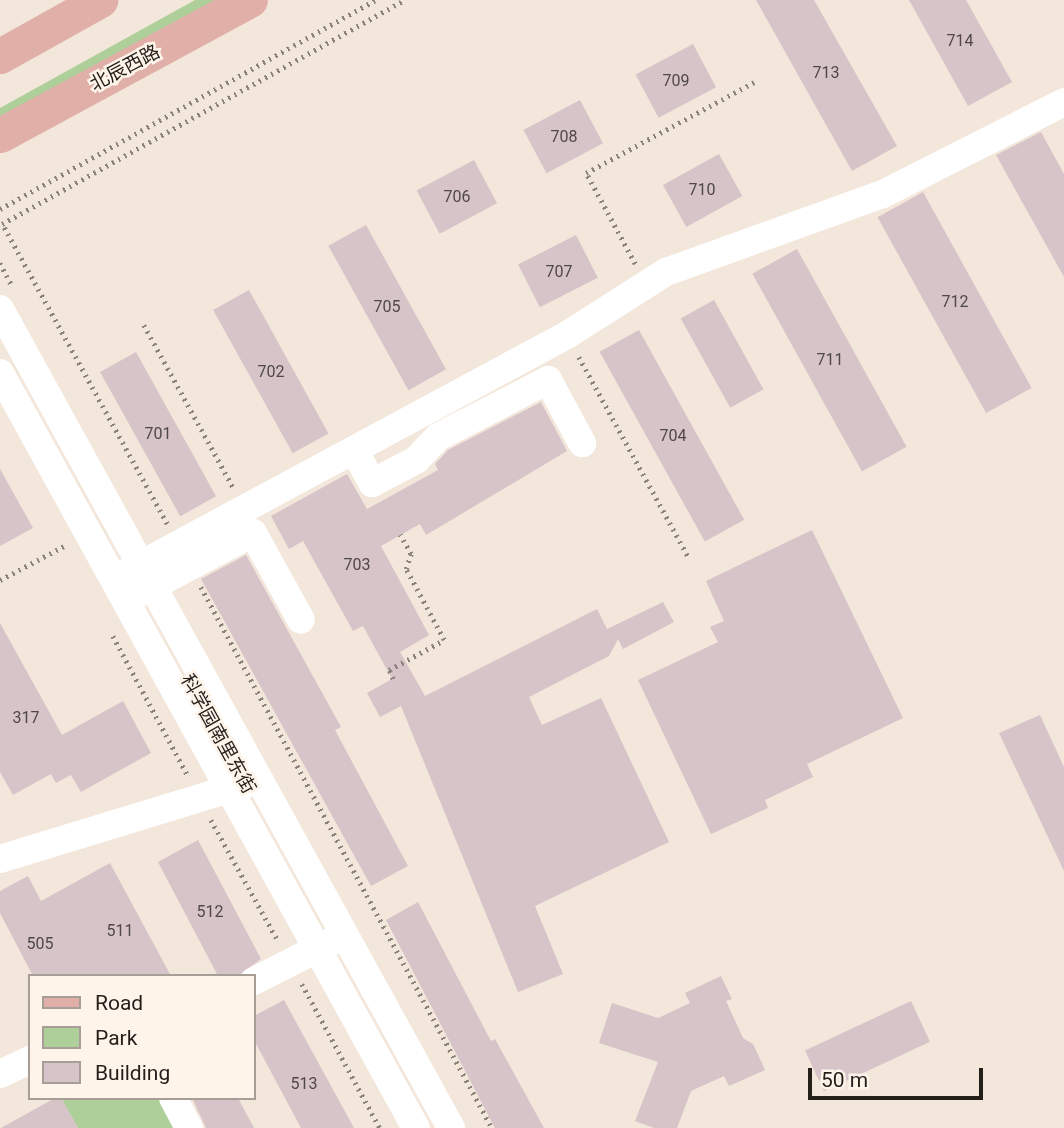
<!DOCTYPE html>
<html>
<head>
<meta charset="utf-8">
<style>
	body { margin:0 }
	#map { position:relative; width:1064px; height:1128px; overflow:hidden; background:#f3e6da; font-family:Roboto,"Noto Sans SC",sans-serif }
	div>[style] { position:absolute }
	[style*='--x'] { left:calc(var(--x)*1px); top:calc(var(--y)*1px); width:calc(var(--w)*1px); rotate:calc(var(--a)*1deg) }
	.green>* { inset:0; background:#aecf99 }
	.building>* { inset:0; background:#d6c4c9; transform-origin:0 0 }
	.path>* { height:4.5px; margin-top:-2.25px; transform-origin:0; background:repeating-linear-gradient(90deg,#8b827a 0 2px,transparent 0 7px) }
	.minor>* { height:28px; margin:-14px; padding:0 14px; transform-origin:14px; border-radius:14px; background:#fff }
	.major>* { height:35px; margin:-17.5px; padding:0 17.5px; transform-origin:17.5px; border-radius:17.5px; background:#e0afa8 }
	span { translate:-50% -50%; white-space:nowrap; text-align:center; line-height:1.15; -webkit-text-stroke:5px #fef4ea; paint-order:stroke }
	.number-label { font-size:16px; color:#504846 }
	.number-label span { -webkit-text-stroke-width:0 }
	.street-label { font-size:19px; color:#241f1b }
	.legend { position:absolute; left:28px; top:974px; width:228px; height:126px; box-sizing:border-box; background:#fef4ea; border:2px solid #a79f97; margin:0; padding:9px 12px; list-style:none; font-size:21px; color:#241f1b }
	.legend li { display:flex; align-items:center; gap:14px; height:35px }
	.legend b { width:35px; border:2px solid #a79f97 }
	.scale { position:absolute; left:808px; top:1068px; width:175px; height:32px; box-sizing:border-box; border:4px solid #241f1b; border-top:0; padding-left:9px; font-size:21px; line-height:24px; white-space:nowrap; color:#241f1b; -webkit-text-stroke:5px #fef4ea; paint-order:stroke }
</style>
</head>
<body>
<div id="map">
	<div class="green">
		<i style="clip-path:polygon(195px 0,228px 0,0 128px,0 108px)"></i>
		<i style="clip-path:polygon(61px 1098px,160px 1098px,176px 1128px,78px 1128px)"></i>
	</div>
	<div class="building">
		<i style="clip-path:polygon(756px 0,814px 0,897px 146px,852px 171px)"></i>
		<i style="clip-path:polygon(909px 0,966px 0,1012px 82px,968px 106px)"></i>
		<i style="left:693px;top:44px;width:49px;height:65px;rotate:62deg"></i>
		<i style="left:580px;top:100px;width:49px;height:64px;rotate:62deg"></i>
		<i style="clip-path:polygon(1041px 132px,1064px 174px,1064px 277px,996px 155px)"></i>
		<i style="left:719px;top:154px;width:48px;height:64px;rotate:61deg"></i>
		<i style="left:474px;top:160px;width:49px;height:65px;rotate:62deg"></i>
		<i style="left:923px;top:192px;width:224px;height:52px;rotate:61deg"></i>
		<i style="left:366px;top:225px;width:165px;height:43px;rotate:61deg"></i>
		<i style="left:576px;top:235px;width:48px;height:65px;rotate:63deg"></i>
		<i style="left:797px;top:249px;width:226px;height:51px;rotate:61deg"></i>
		<i style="left:249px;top:290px;width:164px;height:41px;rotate:61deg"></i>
		<i style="left:714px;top:300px;width:102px;height:38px;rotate:61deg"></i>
		<i style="left:639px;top:330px;width:217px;height:45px;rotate:61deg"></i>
		<i style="left:136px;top:352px;width:165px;height:41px;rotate:61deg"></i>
		<i style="clip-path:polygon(541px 402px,567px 451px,426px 535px,420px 524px,381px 546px,429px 635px,400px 652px,425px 696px,597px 609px,607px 629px,663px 602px,674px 622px,623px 649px,618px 639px,609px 656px,529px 697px,542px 725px,601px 698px,669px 842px,535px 906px,563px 974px,518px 992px,401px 706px,380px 717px,367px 693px,392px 679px,363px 626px,353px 631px,303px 541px,289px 549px,271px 516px,347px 474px,367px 509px,438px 470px,435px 464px,448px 450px)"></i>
		<i style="clip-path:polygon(0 469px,33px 528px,0 546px)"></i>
		<i style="clip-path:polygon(812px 530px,903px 718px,807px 764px,813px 777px,765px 800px,768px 808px,711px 834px,638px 680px,718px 642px,710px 627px,724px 621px,706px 581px)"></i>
		<i style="clip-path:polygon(246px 555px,341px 727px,335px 730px,408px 866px,371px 886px,201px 579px)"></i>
		<i style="clip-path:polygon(0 623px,62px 735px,123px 701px,151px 753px,81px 792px,71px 775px,56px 783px,51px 774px,13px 795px,0 772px)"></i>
		<i style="clip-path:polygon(1040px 715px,1064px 767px,1064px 871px,999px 733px)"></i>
		<i style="clip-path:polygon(198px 840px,261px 959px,238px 976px,218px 976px,158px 862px)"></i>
		<i style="clip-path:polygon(110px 863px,171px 976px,33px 976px,0 913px,0 891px,28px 876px,41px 901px)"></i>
		<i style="clip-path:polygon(418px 902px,491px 1041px,495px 1039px,544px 1128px,495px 1128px,386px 920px)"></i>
		<i style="clip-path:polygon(721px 976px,732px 999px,726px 1001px,743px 1038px,753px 1044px,765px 1070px,729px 1086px,724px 1076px,691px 1091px,677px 1128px,654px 1128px,635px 1121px,658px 1062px,599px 1043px,612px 1003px,658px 1018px,690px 1003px,685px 993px)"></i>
		<i style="clip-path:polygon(284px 1000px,354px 1128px,301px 1128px,254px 1040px,254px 1016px)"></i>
		<i style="left:911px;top:1001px;width:45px;height:117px;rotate:65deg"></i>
		<i style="clip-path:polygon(55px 1098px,61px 1098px,78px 1128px,1px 1128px)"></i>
		<i style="clip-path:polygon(192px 1098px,238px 1098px,254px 1128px,206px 1128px)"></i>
	</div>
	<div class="path">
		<i style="--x:0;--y:209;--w:429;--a:-29.1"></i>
		<i style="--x:0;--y:263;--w:27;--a:62"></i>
		<i style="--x:635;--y:264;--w:103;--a:-118.3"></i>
		<i style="--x:586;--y:173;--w:191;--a:-28.4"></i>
		<i style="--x:144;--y:325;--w:187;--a:61.2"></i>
		<i style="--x:579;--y:357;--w:229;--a:61.3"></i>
		<i style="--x:167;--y:524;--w:342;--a:-118.8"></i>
		<i style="--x:2;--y:224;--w:461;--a:-29.1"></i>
		<i style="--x:0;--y:580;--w:72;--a:-28"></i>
		<i style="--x:201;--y:587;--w:614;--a:61.72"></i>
		<i style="--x:113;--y:636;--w:159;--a:61.8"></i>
		<i style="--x:393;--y:679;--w:10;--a:-114"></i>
		<i style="--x:389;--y:670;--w:63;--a:-28.6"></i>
		<i style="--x:444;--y:640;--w:81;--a:-118.2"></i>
		<i style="--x:406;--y:569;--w:16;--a:-72"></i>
		<i style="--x:411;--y:554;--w:22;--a:-120"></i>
		<i style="--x:211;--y:820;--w:138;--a:61"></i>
		<i style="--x:302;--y:984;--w:164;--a:61.6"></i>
	</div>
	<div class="minor">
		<i style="--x:0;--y:309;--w:935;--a:61.16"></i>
		<i style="--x:0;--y:373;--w:862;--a:61.15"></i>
		<i style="--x:354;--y:450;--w:38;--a:61"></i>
		<i style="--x:372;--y:483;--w:50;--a:-27.6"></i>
		<i style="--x:416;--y:460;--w:32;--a:-46"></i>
		<i style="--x:438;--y:437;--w:124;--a:-27.4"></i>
		<i style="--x:548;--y:380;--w:72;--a:61.6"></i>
		<i style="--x:114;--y:579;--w:515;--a:-28.31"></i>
		<i style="--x:567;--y:335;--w:117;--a:-32.5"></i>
		<i style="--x:666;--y:272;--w:231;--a:-19.8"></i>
		<i style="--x:883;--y:194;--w:203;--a:-26.9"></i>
		<i style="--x:140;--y:593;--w:128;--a:-28"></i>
		<i style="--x:253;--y:533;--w:99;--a:61.1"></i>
		<i style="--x:0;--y:859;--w:259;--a:-17"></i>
		<i style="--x:254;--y:981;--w:88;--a:-27.1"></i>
		<i style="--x:0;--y:1074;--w:33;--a:-25"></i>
		<i style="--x:173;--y:1098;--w:34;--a:62"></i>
	</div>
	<div class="major">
		<i style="--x:0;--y:56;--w:115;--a:-29.2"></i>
		<i style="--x:0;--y:135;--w:284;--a:-28.4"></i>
	</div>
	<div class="number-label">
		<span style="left:960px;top:41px">714</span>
		<span style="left:826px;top:73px">713</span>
		<span style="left:676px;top:81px">709</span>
		<span style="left:564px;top:137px">708</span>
		<span style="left:702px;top:190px">710</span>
		<span style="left:457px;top:197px">706</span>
		<span style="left:559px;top:272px">707</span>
		<span style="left:955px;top:302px">712</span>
		<span style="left:387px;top:307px">705</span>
		<span style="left:830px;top:360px">711</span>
		<span style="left:271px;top:372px">702</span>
		<span style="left:158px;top:434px">701</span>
		<span style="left:673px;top:436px">704</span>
		<span style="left:357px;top:565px">703</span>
		<span style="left:26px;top:718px">317</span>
		<span style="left:210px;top:912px">512</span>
		<span style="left:120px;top:931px">511</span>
		<span style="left:40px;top:944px">505</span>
		<span style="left:304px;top:1084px">513</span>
	</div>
	<div class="street-label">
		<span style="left:125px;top:68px;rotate:-28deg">北辰西路</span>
		<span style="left:218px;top:734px;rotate:61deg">科学园南里东街</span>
	</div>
	<ul class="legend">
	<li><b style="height:9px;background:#e0afa8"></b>Road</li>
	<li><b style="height:19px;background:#aecf99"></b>Park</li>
	<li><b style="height:19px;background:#d6c4c9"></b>Building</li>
	</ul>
	<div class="scale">50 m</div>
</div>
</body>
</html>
